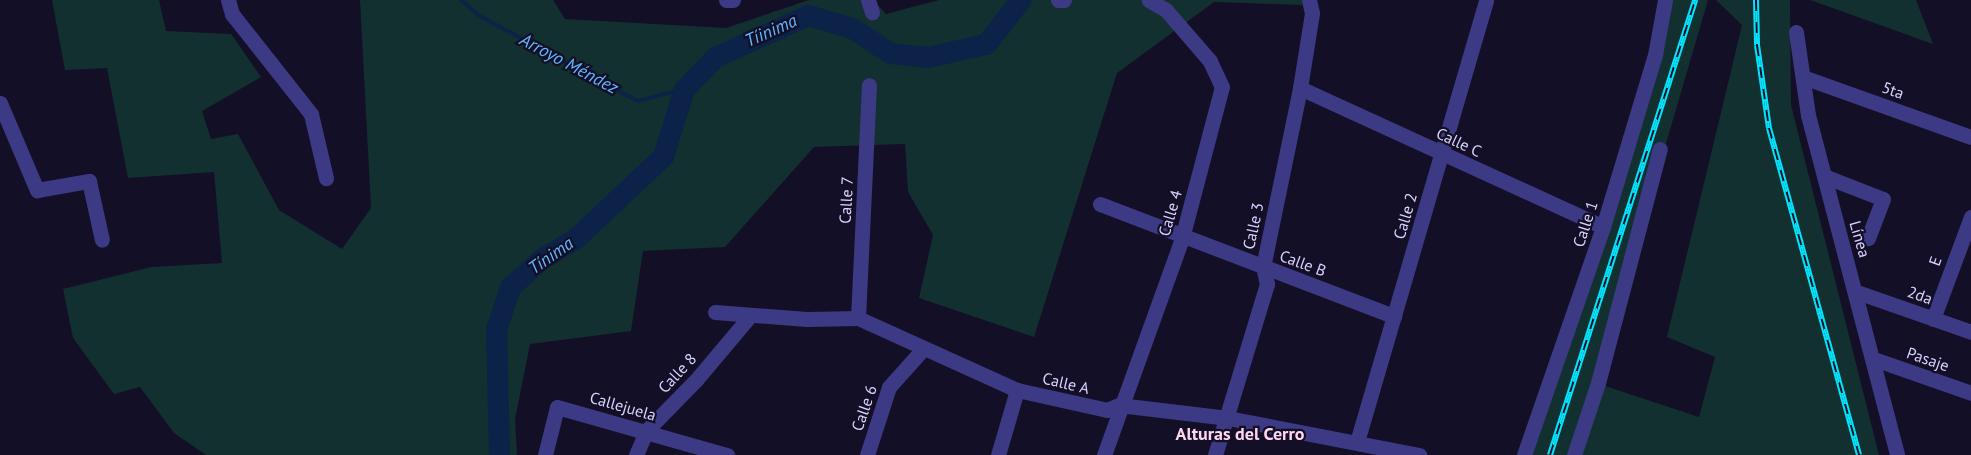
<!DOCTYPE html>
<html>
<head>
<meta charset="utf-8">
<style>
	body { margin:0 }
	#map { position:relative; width:1971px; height:455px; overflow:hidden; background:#130f26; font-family:"PT Sans",sans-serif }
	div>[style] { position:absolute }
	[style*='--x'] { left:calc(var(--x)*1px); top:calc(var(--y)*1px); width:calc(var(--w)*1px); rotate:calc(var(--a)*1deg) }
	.green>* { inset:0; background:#12302f }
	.stream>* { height:4px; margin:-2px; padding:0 2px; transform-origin:2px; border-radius:2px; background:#0c2248 }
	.river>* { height:21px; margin:-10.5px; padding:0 10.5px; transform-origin:10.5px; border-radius:10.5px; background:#0c2248 }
	.minor>* { height:15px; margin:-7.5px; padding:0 7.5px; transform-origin:7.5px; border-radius:7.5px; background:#3d3a85 }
	.rail>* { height:6px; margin-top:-3px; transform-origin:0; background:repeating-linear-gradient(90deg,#130f26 0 11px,#00e5ff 0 22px); box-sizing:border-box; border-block:2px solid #00e5ff }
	span { translate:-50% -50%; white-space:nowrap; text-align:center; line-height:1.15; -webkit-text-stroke:4.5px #130f26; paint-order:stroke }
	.street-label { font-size:16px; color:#d9d4ff }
	.water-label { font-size:18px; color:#62b6ff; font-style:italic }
	.neighbourhood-label { font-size:18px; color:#ffd6f0; font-weight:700 }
</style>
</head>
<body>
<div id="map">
	<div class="green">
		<i style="clip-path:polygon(52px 0,159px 0,166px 31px,231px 34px,261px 77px,202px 111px,211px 139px,238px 134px,279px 210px,342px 249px,371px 208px,360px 0,553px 0,565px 19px,726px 28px,809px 0,873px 0,886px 14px,939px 0,1302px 0,1302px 5px,1214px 2px,1117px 73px,1034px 337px,919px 298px,933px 235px,908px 192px,905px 144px,814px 147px,725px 247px,643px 251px,631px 331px,530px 344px,515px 419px,517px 455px,206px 455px,174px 433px,140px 387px,114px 394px,73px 338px,63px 289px,151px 267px,222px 263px,214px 172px,128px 178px,107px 68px,65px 70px)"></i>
		<i style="clip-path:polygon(1664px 0,1708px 0,1596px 383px,1699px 417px,1715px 357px,1667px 337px,1742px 25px,1716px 0,1790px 0,1791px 105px,1879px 455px,1525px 455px,1603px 227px)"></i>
		<i style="clip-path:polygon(1810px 0,1916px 0,1933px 44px)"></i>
	</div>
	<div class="stream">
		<i style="--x:461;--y:0;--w:23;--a:41"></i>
		<i style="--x:478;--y:15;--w:182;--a:28.3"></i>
		<i style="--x:638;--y:101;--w:48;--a:-14.6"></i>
	</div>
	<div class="river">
		<i style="--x:499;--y:455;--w:126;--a:-91.4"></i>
		<i style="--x:496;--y:329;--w:44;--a:-71.6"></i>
		<i style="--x:510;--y:287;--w:42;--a:-42.1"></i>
		<i style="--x:541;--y:259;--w:41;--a:-31"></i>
		<i style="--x:576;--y:238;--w:120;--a:-43.3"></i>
		<i style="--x:663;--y:156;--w:70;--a:-72.6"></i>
		<i style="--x:684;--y:89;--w:45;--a:-45.9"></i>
		<i style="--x:715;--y:57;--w:102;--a:-24.3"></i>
		<i style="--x:808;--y:15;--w:46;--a:16.5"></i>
		<i style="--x:852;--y:28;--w:45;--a:33.3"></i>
		<i style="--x:890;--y:53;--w:37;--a:6"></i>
		<i style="--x:927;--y:57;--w:60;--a:-12.4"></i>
		<i style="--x:986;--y:44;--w:56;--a:-52.3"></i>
	</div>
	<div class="minor">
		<i style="--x:228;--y:0;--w:15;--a:74"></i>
		<i style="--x:232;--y:14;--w:127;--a:51.7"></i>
		<i style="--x:311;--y:114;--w:66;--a:76.8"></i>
		<i style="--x:726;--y:0;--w:7;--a:0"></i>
		<i style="--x:868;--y:0;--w:13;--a:72"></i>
		<i style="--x:1058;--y:0;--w:6;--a:0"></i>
		<i style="--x:1796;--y:32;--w:84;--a:81.8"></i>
		<i style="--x:1808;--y:115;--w:351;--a:75.3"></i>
		<i style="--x:1803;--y:77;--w:178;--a:19.7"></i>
		<i style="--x:1300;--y:88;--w:333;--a:24.6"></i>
		<i style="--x:0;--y:103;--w:95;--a:67"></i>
		<i style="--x:37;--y:190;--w:53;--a:-9.8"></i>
		<i style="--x:89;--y:181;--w:60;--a:77.6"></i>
		<i style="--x:1824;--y:176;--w:63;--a:21.3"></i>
		<i style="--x:1883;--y:199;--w:42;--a:111"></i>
		<i style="--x:1100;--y:204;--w:315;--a:20.9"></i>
		<i style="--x:1857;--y:292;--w:121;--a:19.3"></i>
		<i style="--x:715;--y:312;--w:92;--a:4.4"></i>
		<i style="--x:807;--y:319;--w:51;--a:-1.1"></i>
		<i style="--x:858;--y:318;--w:175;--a:24.4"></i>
		<i style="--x:1017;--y:390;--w:92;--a:12.5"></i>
		<i style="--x:1107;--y:410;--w:13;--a:-23"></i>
		<i style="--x:1119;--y:405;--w:110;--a:6.8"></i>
		<i style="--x:1228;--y:418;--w:195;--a:11"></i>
		<i style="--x:858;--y:318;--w:233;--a:-87.3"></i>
		<i style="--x:1933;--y:319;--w:109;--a:-69.6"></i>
		<i style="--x:1874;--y:359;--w:103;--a:19.3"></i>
		<i style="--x:1357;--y:442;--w:460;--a:-73.7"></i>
		<i style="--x:545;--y:455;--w:49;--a:-76"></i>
		<i style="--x:557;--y:407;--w:177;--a:15.8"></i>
		<i style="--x:636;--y:455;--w:26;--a:-67"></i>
		<i style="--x:646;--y:431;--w:71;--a:-45.6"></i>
		<i style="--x:696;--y:380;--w:82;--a:-49.9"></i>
		<i style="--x:867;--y:455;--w:71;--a:-72.1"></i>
		<i style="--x:889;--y:387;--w:52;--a:-48.1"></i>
		<i style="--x:998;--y:455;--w:68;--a:-73.7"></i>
		<i style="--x:1104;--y:455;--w:231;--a:-70.2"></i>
		<i style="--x:1182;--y:238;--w:156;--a:-75.2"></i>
		<i style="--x:1222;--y:87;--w:29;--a:-115"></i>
		<i style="--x:1210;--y:61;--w:67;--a:-130.8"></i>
		<i style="--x:1166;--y:10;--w:20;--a:-150"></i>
		<i style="--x:1215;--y:455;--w:179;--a:-73.1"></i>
		<i style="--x:1267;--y:284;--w:17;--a:-103"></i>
		<i style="--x:1263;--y:267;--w:183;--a:-78.3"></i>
		<i style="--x:1300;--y:88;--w:76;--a:-80.9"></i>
		<i style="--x:1312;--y:13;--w:13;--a:-103"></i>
		<i style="--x:1524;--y:455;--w:241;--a:-70.9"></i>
		<i style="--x:1603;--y:227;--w:180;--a:-73.2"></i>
		<i style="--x:1655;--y:55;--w:56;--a:-79.7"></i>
		<i style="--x:1574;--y:455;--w:76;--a:-71.6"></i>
		<i style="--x:1598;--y:383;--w:242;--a:-75.2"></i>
	</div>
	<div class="rail">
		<i style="--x:1756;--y:0;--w:45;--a:88.7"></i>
		<i style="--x:1757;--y:45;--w:84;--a:81.8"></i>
		<i style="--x:1769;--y:128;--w:339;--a:74.6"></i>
		<i style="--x:1550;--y:455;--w:478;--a:-72.3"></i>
	</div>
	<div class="street-label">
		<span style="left:1893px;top:90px;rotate:20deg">5ta</span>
		<span style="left:1459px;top:142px;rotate:25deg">Calle C</span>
		<span style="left:846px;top:200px;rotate:-87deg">Calle 7</span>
		<span style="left:1170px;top:213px;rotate:-74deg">Calle 4</span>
		<span style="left:1405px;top:216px;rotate:-74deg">Calle 2</span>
		<span style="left:1585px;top:224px;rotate:-72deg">Calle 1</span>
		<span style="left:1253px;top:226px;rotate:-78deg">Calle 3</span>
		<span style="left:1860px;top:239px;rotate:74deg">Línea</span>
		<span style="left:1935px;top:261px;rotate:-70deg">E</span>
		<span style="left:1303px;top:263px;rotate:20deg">Calle B</span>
		<span style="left:1920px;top:295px;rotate:20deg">2da</span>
		<span style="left:1928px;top:359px;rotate:19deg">Pasaje</span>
		<span style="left:677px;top:373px;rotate:-47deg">Calle 8</span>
		<span style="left:1066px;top:383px;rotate:13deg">Calle A</span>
		<span style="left:623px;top:406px;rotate:16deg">Callejuela</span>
		<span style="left:864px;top:408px;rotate:-71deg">Calle 6</span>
	</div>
	<div class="water-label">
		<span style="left:771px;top:31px;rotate:-24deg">Tíinima</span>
		<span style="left:569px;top:64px;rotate:28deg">Arroyo Méndez</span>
		<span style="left:551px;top:256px;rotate:-35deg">Tínima</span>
	</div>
	<div class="neighbourhood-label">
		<span style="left:1240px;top:434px">Alturas del Cerro</span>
	</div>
</div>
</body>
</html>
